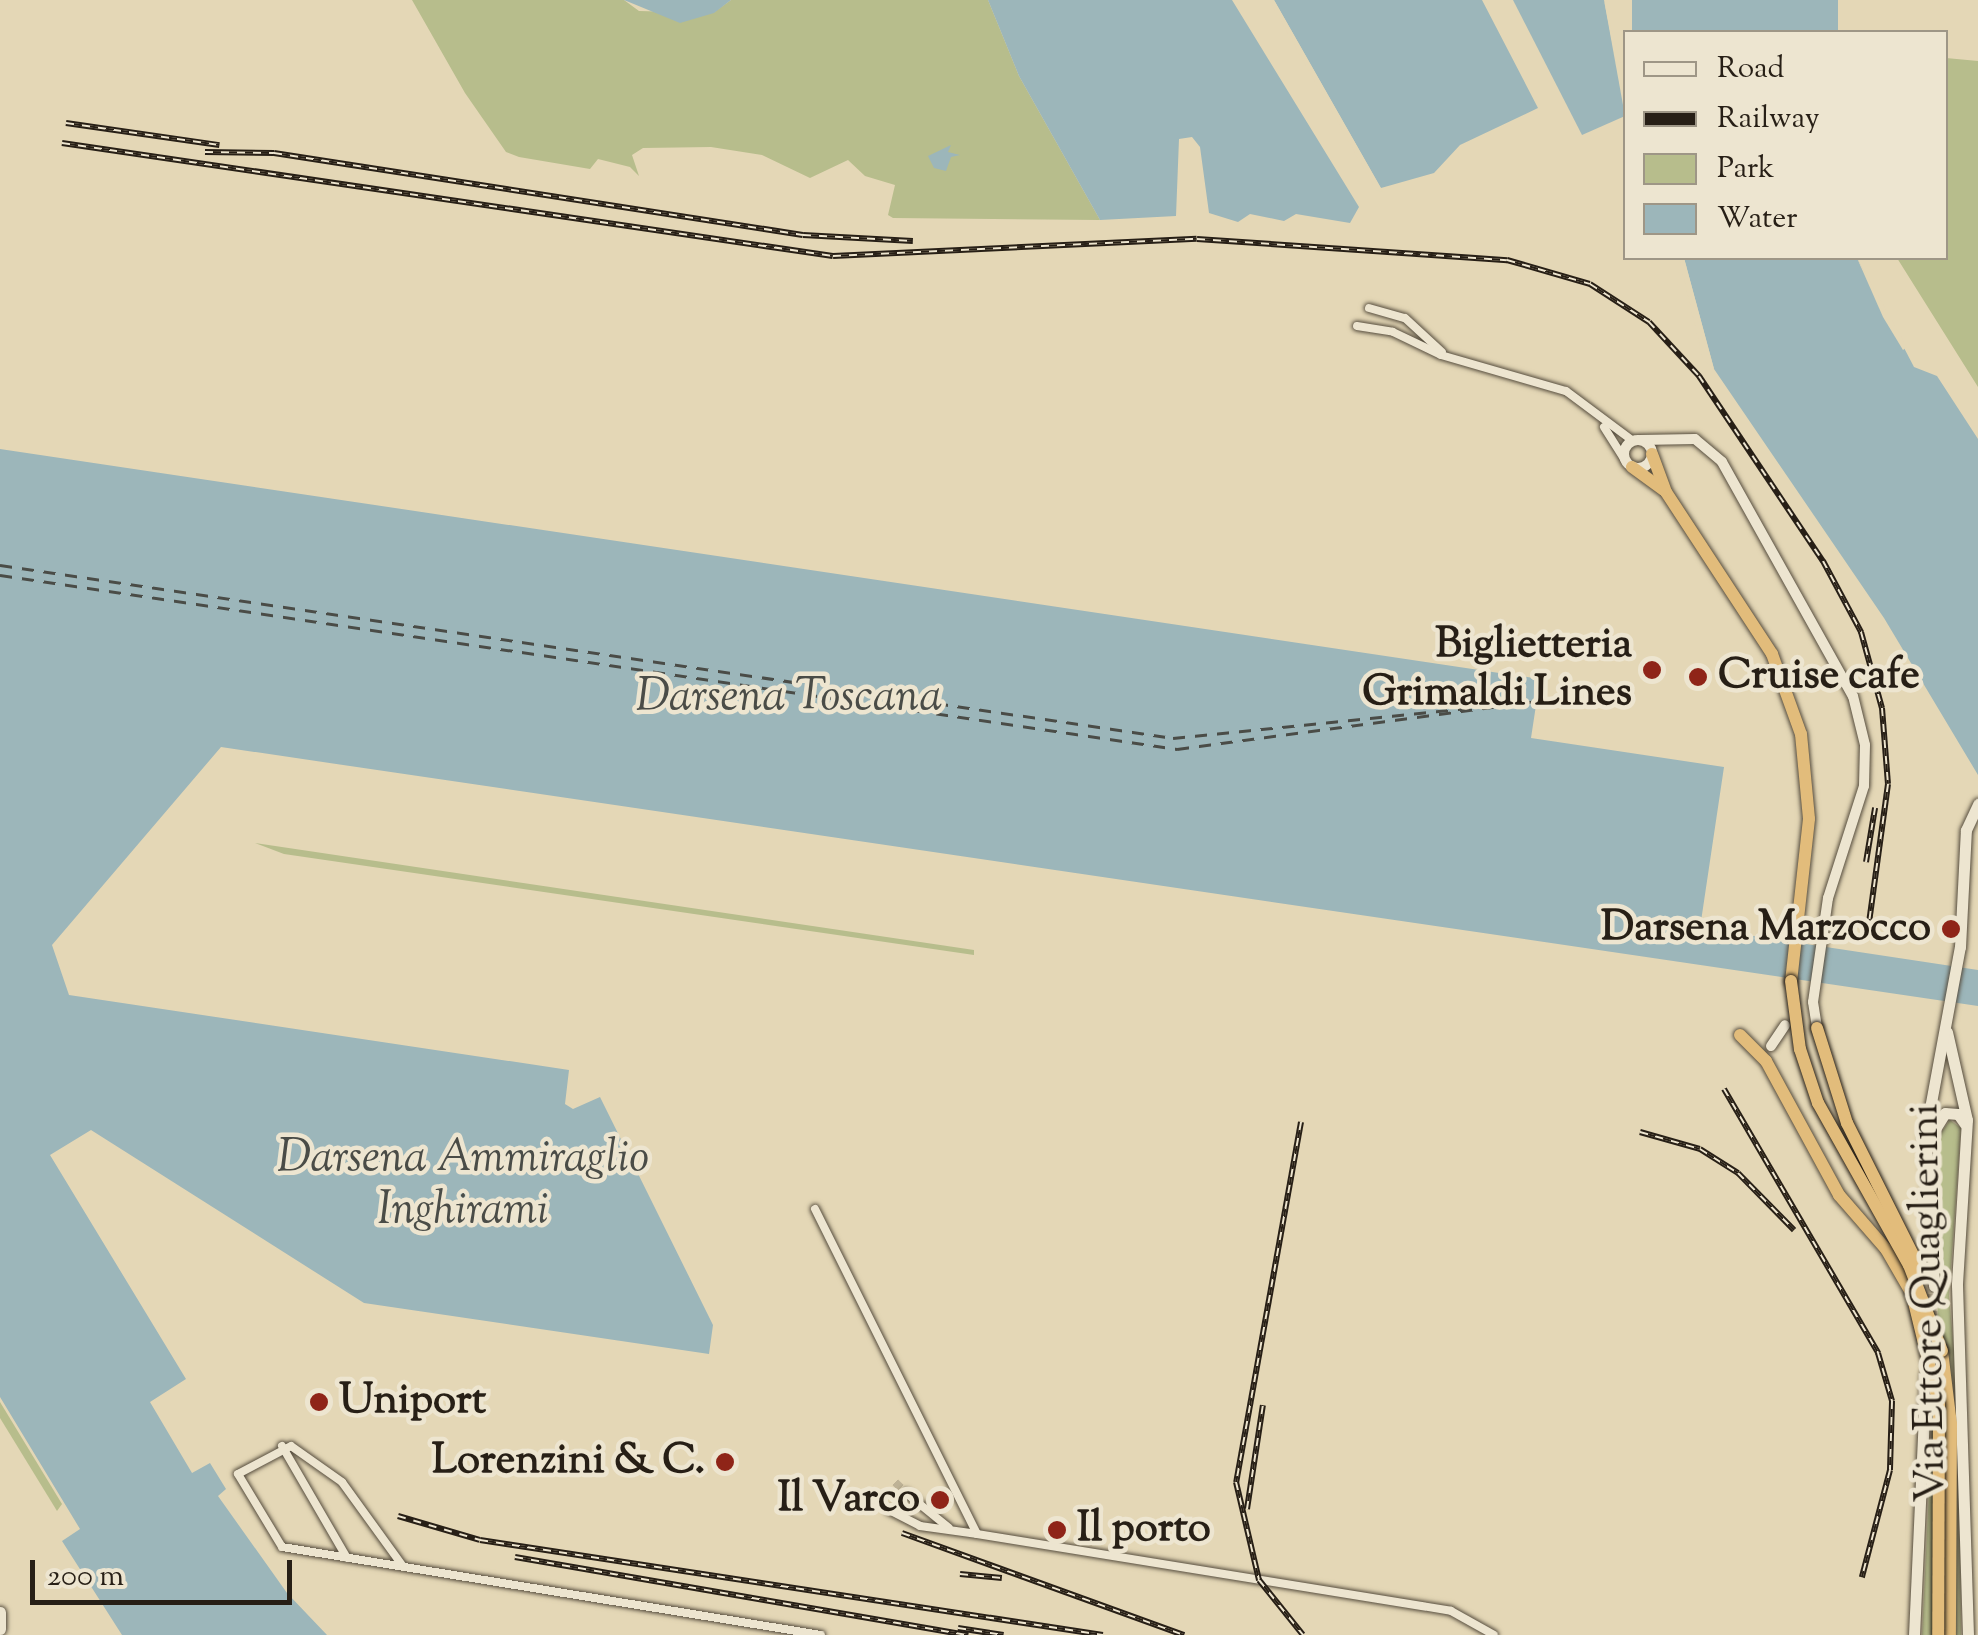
<!DOCTYPE html>
<html>
<head>
<meta charset="utf-8">
<style>
	body { margin:0 }
	#map { position:relative; width:1978px; height:1635px; overflow:hidden; background:#e4d7b6; font-family:"Sorts Mill Goudy",serif }
	div>[style] { position:absolute }
	[style*='--x'] { left:calc(var(--x)*1px); top:calc(var(--y)*1px); width:calc(var(--w)*1px); rotate:calc(var(--a)*1deg) }
	.green>* { inset:0; background:#b7bd8c }
	.water>* { inset:0; background:#9cb6ba; transform-origin:0 0 }
	.pier>* { inset:0; background:#e4d7b6 }
	.ferry>* { height:2.5px; margin-top:-1.25px; transform-origin:0; background:repeating-linear-gradient(90deg,#4a4c47 0 12px,transparent 0 22px) }
	.minor-tunnel>* { height:8px; margin-top:-4px; transform-origin:0; background:repeating-linear-gradient(90deg,#beb296 0 8px,transparent 0 12px) }
	.secondary-tunnel>* { height:11px; margin-top:-5.5px; transform-origin:0; background:repeating-linear-gradient(90deg,#beb296 0 11px,transparent 0 16.5px) }
	.roads { filter:drop-shadow(0 0 2px #564d3e) drop-shadow(0 0 2px #564d3e) }
	.minor>* { height:8px; margin:-4px; padding:0 4px; transform-origin:4px; border-radius:4px; background:#ede5d0 }
	.tertiary>* { height:10px; margin:-5px; padding:0 5px; transform-origin:5px; border-radius:5px; background:#ede5d0 }
	.tertiary>.ring { margin:-5px; padding:0; box-sizing:content-box; background:none; border:10px solid #ede5d0; border-radius:50% }
	.secondary>* { height:11px; margin:-5.5px; padding:0 5.5px; transform-origin:5.5px; border-radius:5.5px; background:#ede5d0 }
	.trunk>* { height:12px; margin:-6px; padding:0 6px; transform-origin:6px; border-radius:6px; background:#e2bc7b }
	.rail>* { height:6px; margin-top:-3px; transform-origin:0; background:repeating-linear-gradient(90deg,#ede5d0 0 8px,#271f16 0 16px); box-sizing:border-box; border-block:2px solid #271f16 }
	.bridges { filter:drop-shadow(0 0 2px #271f16) drop-shadow(0 0 2px #271f16) }
	.trunk-bridge>* { height:12px; margin:-6px; padding:0 6px; transform-origin:6px; border-radius:6px; background:#e2bc7b }
	.dots>* { width:28px; height:28px; translate:-50% -50%; box-sizing:border-box; border:5px solid #ede5d0; border-radius:50% }
	span { translate:-50% -50%; white-space:nowrap; text-align:center; line-height:1.15; -webkit-text-stroke:9px #ede5d0; paint-order:stroke }
	.poi-label { font-size:42px; color:#271f16; font-weight:700 }
	.right { translate:-100% -50%; text-align:right }
	.left { translate:0 -50%; text-align:left }
	.street-label { font-size:42px; color:#271f16 }
	.water-label { font-size:45px; color:#4a4c47; font-style:italic }
	.legend { position:absolute; left:1623px; top:30px; width:325px; height:230px; box-sizing:border-box; background:#ede5d0; border:2px solid #9e9686; margin:0; padding:12px 18px; list-style:none; font-size:30px; color:#271f16 }
	.legend li { display:flex; align-items:center; gap:20px; height:50px }
	.legend b { width:50px; border:2px solid #9e9686 }
	.scale { position:absolute; left:30px; top:1560px; width:262px; height:45px; box-sizing:border-box; border:5px solid #271f16; border-top:0; padding-left:12px; font-size:30px; line-height:35px; white-space:nowrap; color:#271f16; -webkit-text-stroke:8px #ede5d0; paint-order:stroke }
</style>
</head>
<body>
<div id="map">
	<div class="green">
		<i style="clip-path:polygon(412px 0,624px 0,639px 11px,713px 13px,731px 0,988px 0,1019px 76px,1100px 220px,893px 218px,888px 215px,895px 185px,865px 176px,848px 160px,810px 178px,762px 155px,711px 147px,643px 148px,632px 155px,639px 176px,630px 167px,598px 159px,590px 169px,519px 157px,506px 152px,465px 93px)"></i>
		<i style="clip-path:polygon(1946px 58px,1978px 61px,1978px 387px,1897px 258px,1946px 258px)"></i>
		<i style="clip-path:polygon(255px 843px,974px 950px,974px 955px,284px 854px)"></i>
		<i style="clip-path:polygon(1950px 1120px,1961px 1128px,1949px 1296px,1959px 1407px,1961px 1635px,1922px 1635px,1940px 1262px,1932px 1145px)"></i>
		<i style="clip-path:polygon(0 1402px,62px 1504px,57px 1511px,0 1418px)"></i>
	</div>
	<div class="water">
		<i style="clip-path:polygon(624px 0,731px 0,714px 13px,680px 23px)"></i>
		<i style="clip-path:polygon(988px 0,1232px 0,1359px 207px,1350px 223px,1296px 214px,1284px 221px,1250px 214px,1238px 222px,1209px 213px,1200px 147px,1192px 137px,1179px 139px,1176px 216px,1100px 220px,1019px 76px)"></i>
		<i style="clip-path:polygon(1274px 0,1482px 0,1538px 108px,1460px 145px,1434px 173px,1381px 188px)"></i>
		<i style="clip-path:polygon(1513px 0,1604px 0,1625px 116px,1582px 135px)"></i>
		<i style="left:1632px;top:0;width:206px;height:33px"></i>
		<i style="clip-path:polygon(951px 145px,948px 152px,960px 155px,951px 157px,946px 171px,934px 168px,928px 156px)"></i>
		<i style="clip-path:polygon(1684px 258px,1857px 258px,1914px 367px,1937px 376px,1978px 439px,1978px 775px,1884px 618px,1714px 369px)"></i>
		<i style="clip-path:polygon(0 449px,1540px 679px,1531px 738px,1724px 767px,1700px 928px,1978px 970px,1978px 1006px,221px 747px,52px 945px,69px 995px,569px 1070px,565px 1104px,573px 1109px,600px 1097px,713px 1325px,709px 1354px,364px 1303px,91px 1130px,50px 1155px,186px 1379px,150px 1402px,192px 1473px,210px 1463px,226px 1489px,218px 1496px,287px 1593px,327px 1635px,122px 1635px,62px 1541px,80px 1529px,0 1397px)"></i>
	</div>
	<div class="pier">
		<i style="clip-path:polygon(1269px 0,1274px 0,1383px 192px,1376px 190px)"></i>
		<i style="clip-path:polygon(1604px 0,1626px 84px,1625px 110px,1623px 97px)"></i>
		<i style="clip-path:polygon(1679px 258px,1684px 258px,1714px 369px,1703px 359px)"></i>
		<i style="clip-path:polygon(1857px 258px,1907px 347px,1903px 350px,1883px 317px)"></i>
	</div>
	<div class="ferry">
		<i style="--x:0;--y:565;--w:1186;--a:8.39"></i>
		<i style="--x:1173;--y:738;--w:309;--a:-5.8"></i>
		<i style="--x:0;--y:575;--w:1190;--a:8.41"></i>
		<i style="--x:1177;--y:749;--w:362;--a:-7.6"></i>
	</div>
	<div class="minor-tunnel">
		<i style="--x:895;--y:1482;--w:16;--a:45"></i>
	</div>
	<div class="secondary-tunnel">
		<i style="--x:1931;--y:1321;--w:35;--a:-85"></i>
	</div>
	<div class="roads">
		<div class="minor">
			<i style="--x:1369;--y:308;--w:37;--a:16"></i>
			<i style="--x:1405;--y:318;--w:50;--a:42.6"></i>
			<i style="--x:1357;--y:326;--w:36;--a:9"></i>
			<i style="--x:1393;--y:332;--w:53;--a:25.6"></i>
			<i style="--x:1441;--y:355;--w:130;--a:16.1"></i>
			<i style="--x:1566;--y:391;--w:84;--a:36.7"></i>
			<i style="--x:1604;--y:427;--w:41;--a:57.8"></i>
			<i style="--x:815;--y:1209;--w:363;--a:63.5"></i>
			<i style="--x:977;--y:1534;--w:480;--a:9.2"></i>
			<i style="--x:1451;--y:1611;--w:49;--a:29.2"></i>
			<i style="--x:282;--y:1446;--w:129;--a:59.9"></i>
			<i style="--x:906;--y:1493;--w:55;--a:39.1"></i>
			<i style="--x:889;--y:1510;--w:35;--a:27"></i>
			<i style="--x:920;--y:1526;--w:58;--a:8"></i>
			<i style="--x:402;--y:1565;--w:102;--a:-125.9"></i>
			<i style="--x:342;--y:1482;--w:62;--a:-144.8"></i>
			<i style="--x:291;--y:1446;--w:60;--a:152.2"></i>
			<i style="--x:238;--y:1474;--w:85;--a:58.9"></i>
			<i style="--x:282;--y:1547;--w:546;--a:9.27"></i>
		</div>
		<div class="tertiary">
			<i class="ring" style="left:1624px;top:440px;width:18px;height:18px"></i>
			<i style="--x:1640;--y:440;--w:55;--a:-1"></i>
			<i style="--x:1695;--y:439;--w:35;--a:40"></i>
			<i style="--x:1722;--y:462;--w:268;--a:60.8"></i>
			<i style="--x:1853;--y:696;--w:50;--a:76.2"></i>
			<i style="--x:1865;--y:745;--w:41;--a:91.4"></i>
			<i style="--x:1864;--y:786;--w:118;--a:107.8"></i>
			<i style="--x:1828;--y:898;--w:105;--a:98.2"></i>
			<i style="--x:1813;--y:1002;--w:26;--a:81"></i>
			<i style="--x:1771;--y:1046;--w:25;--a:-56"></i>
		</div>
		<div class="secondary">
			<i style="--x:1947;--y:1032;--w:90;--a:77.2"></i>
			<i style="--x:1967;--y:1120;--w:165;--a:93.5"></i>
			<i style="--x:1957;--y:1285;--w:350;--a:88.2"></i>
			<i style="--x:1930;--y:1137;--w:28;--a:-58"></i>
			<i style="--x:1945;--y:1113;--w:13;--a:4"></i>
			<i style="--x:1958;--y:1114;--w:12;--a:55"></i>
			<i style="--x:1934;--y:1286;--w:151;--a:-93.4"></i>
			<i style="--x:1925;--y:1135;--w:191;--a:-79.5"></i>
			<i style="--x:1960;--y:947;--w:117;--a:-87.1"></i>
			<i style="--x:1966;--y:830;--w:29;--a:-65"></i>
			<i style="--x:0;--y:1612;--w:17;--a:90"></i>
			<i style="--x:1914;--y:1635;--w:262;--a:-87.4"></i>
		</div>
		<div class="trunk">
			<i style="--x:1652;--y:454;--w:40;--a:69.8"></i>
			<i style="--x:1666;--y:492;--w:194;--a:56.8"></i>
			<i style="--x:1772;--y:654;--w:85;--a:70.1"></i>
			<i style="--x:1801;--y:734;--w:85;--a:84.6"></i>
			<i style="--x:1809;--y:819;--w:163;--a:96.3"></i>
			<i style="--x:1632;--y:467;--w:39;--a:36"></i>
			<i style="--x:1740;--y:1035;--w:37;--a:45"></i>
			<i style="--x:1766;--y:1061;--w:153;--a:61.4"></i>
			<i style="--x:1839;--y:1195;--w:72;--a:49"></i>
			<i style="--x:1886;--y:1249;--w:52;--a:60"></i>
			<i style="--x:1942;--y:1351;--w:74;--a:83"></i>
			<i style="--x:1951;--y:1424;--w:211;--a:90.3"></i>
		</div>
	</div>
	<div class="rail">
		<i style="--x:66;--y:123;--w:155;--a:8.2"></i>
		<i style="--x:62;--y:143;--w:779;--a:8.34"></i>
		<i style="--x:833;--y:256;--w:364;--a:-2.7"></i>
		<i style="--x:1197;--y:239;--w:311;--a:3.9"></i>
		<i style="--x:1507;--y:260;--w:86;--a:16.1"></i>
		<i style="--x:1590;--y:284;--w:70;--a:32.8"></i>
		<i style="--x:1649;--y:322;--w:74;--a:47.2"></i>
		<i style="--x:1699;--y:376;--w:223;--a:56.2"></i>
		<i style="--x:1823;--y:561;--w:81;--a:61.8"></i>
		<i style="--x:1861;--y:632;--w:79;--a:74.6"></i>
		<i style="--x:1882;--y:708;--w:76;--a:85.5"></i>
		<i style="--x:1888;--y:784;--w:154;--a:97.8"></i>
		<i style="--x:205;--y:152;--w:69;--a:0.8"></i>
		<i style="--x:274;--y:153;--w:535;--a:8.81"></i>
		<i style="--x:803;--y:235;--w:110;--a:3.1"></i>
		<i style="--x:1866;--y:862;--w:55;--a:-80.5"></i>
		<i style="--x:1724;--y:1089;--w:306;--a:59.7"></i>
		<i style="--x:1878;--y:1353;--w:50;--a:73.7"></i>
		<i style="--x:1892;--y:1401;--w:69;--a:91.7"></i>
		<i style="--x:1890;--y:1470;--w:111;--a:104.7"></i>
		<i style="--x:1301;--y:1122;--w:366;--a:100.2"></i>
		<i style="--x:1236;--y:1482;--w:101;--a:76.8"></i>
		<i style="--x:1259;--y:1580;--w:70;--a:51.3"></i>
		<i style="--x:1640;--y:1132;--w:62;--a:15.8"></i>
		<i style="--x:1700;--y:1149;--w:45;--a:32.3"></i>
		<i style="--x:1738;--y:1173;--w:80;--a:45.5"></i>
		<i style="--x:1247;--y:1509;--w:105;--a:-81.3"></i>
		<i style="--x:398;--y:1516;--w:85;--a:16.3"></i>
		<i style="--x:480;--y:1540;--w:630;--a:8.67"></i>
		<i style="--x:902;--y:1533;--w:300;--a:19.9"></i>
		<i style="--x:515;--y:1557;--w:460;--a:9.8"></i>
		<i style="--x:960;--y:1574;--w:42;--a:5.4"></i>
		<i style="--x:958;--y:1628;--w:46;--a:8.8"></i>
	</div>
	<div class="bridges">
		<div class="trunk-bridge">
			<i style="--x:1791;--y:981;--w:69;--a:82.5"></i>
			<i style="--x:1800;--y:1049;--w:57;--a:71.6"></i>
			<i style="--x:1818;--y:1103;--w:186;--a:60.7"></i>
			<i style="--x:1909;--y:1265;--w:92;--a:69"></i>
			<i style="--x:1817;--y:1028;--w:100;--a:72.5"></i>
			<i style="--x:1847;--y:1123;--w:165;--a:63.4"></i>
			<i style="--x:1912;--y:1294;--w:114;--a:76.3"></i>
			<i style="--x:1939;--y:1405;--w:230;--a:90.2"></i>
		</div>
	</div>
	<div class="dots">
		<i style="left:1652px;top:670px;background:#8f2418"></i>
		<i style="left:1698px;top:677px;background:#8f2418"></i>
		<i style="left:1951px;top:929px;background:#8f2418"></i>
		<i style="left:319px;top:1402px;background:#8f2418"></i>
		<i style="left:725px;top:1462px;background:#8f2418"></i>
		<i style="left:940px;top:1500px;background:#8f2418"></i>
		<i style="left:1057px;top:1530px;background:#8f2418"></i>
	</div>
	<div class="poi-label">
		<span class="right" style="left:1632px;top:670px">Biglietteria<br>Grimaldi Lines</span>
		<span class="left" style="left:1718px;top:677px">Cruise cafe</span>
		<span class="right" style="left:1931px;top:929px">Darsena Marzocco</span>
		<span class="left" style="left:339px;top:1402px">Uniport</span>
		<span class="right" style="left:705px;top:1462px">Lorenzini &amp; C.</span>
		<span class="right" style="left:920px;top:1500px">Il Varco</span>
		<span class="left" style="left:1077px;top:1530px">Il porto</span>
	</div>
	<div class="street-label">
		<span style="left:1930px;top:1303px;rotate:-91deg">Via Ettore Quaglierini</span>
	</div>
	<div class="water-label">
		<span style="left:789px;top:699px">Darsena Toscana</span>
		<span style="left:463px;top:1186px">Darsena Ammiraglio<br>Inghirami</span>
	</div>
	<ul class="legend">
	<li><b style="height:12px;background:#ede5d0"></b>Road</li>
	<li><b style="height:12px;background:#271f16"></b>Railway</li>
	<li><b style="height:28px;background:#b7bd8c"></b>Park</li>
	<li><b style="height:28px;background:#9cb6ba"></b>Water</li>
	</ul>
	<div class="scale">200 m</div>
</div>
</body>
</html>
